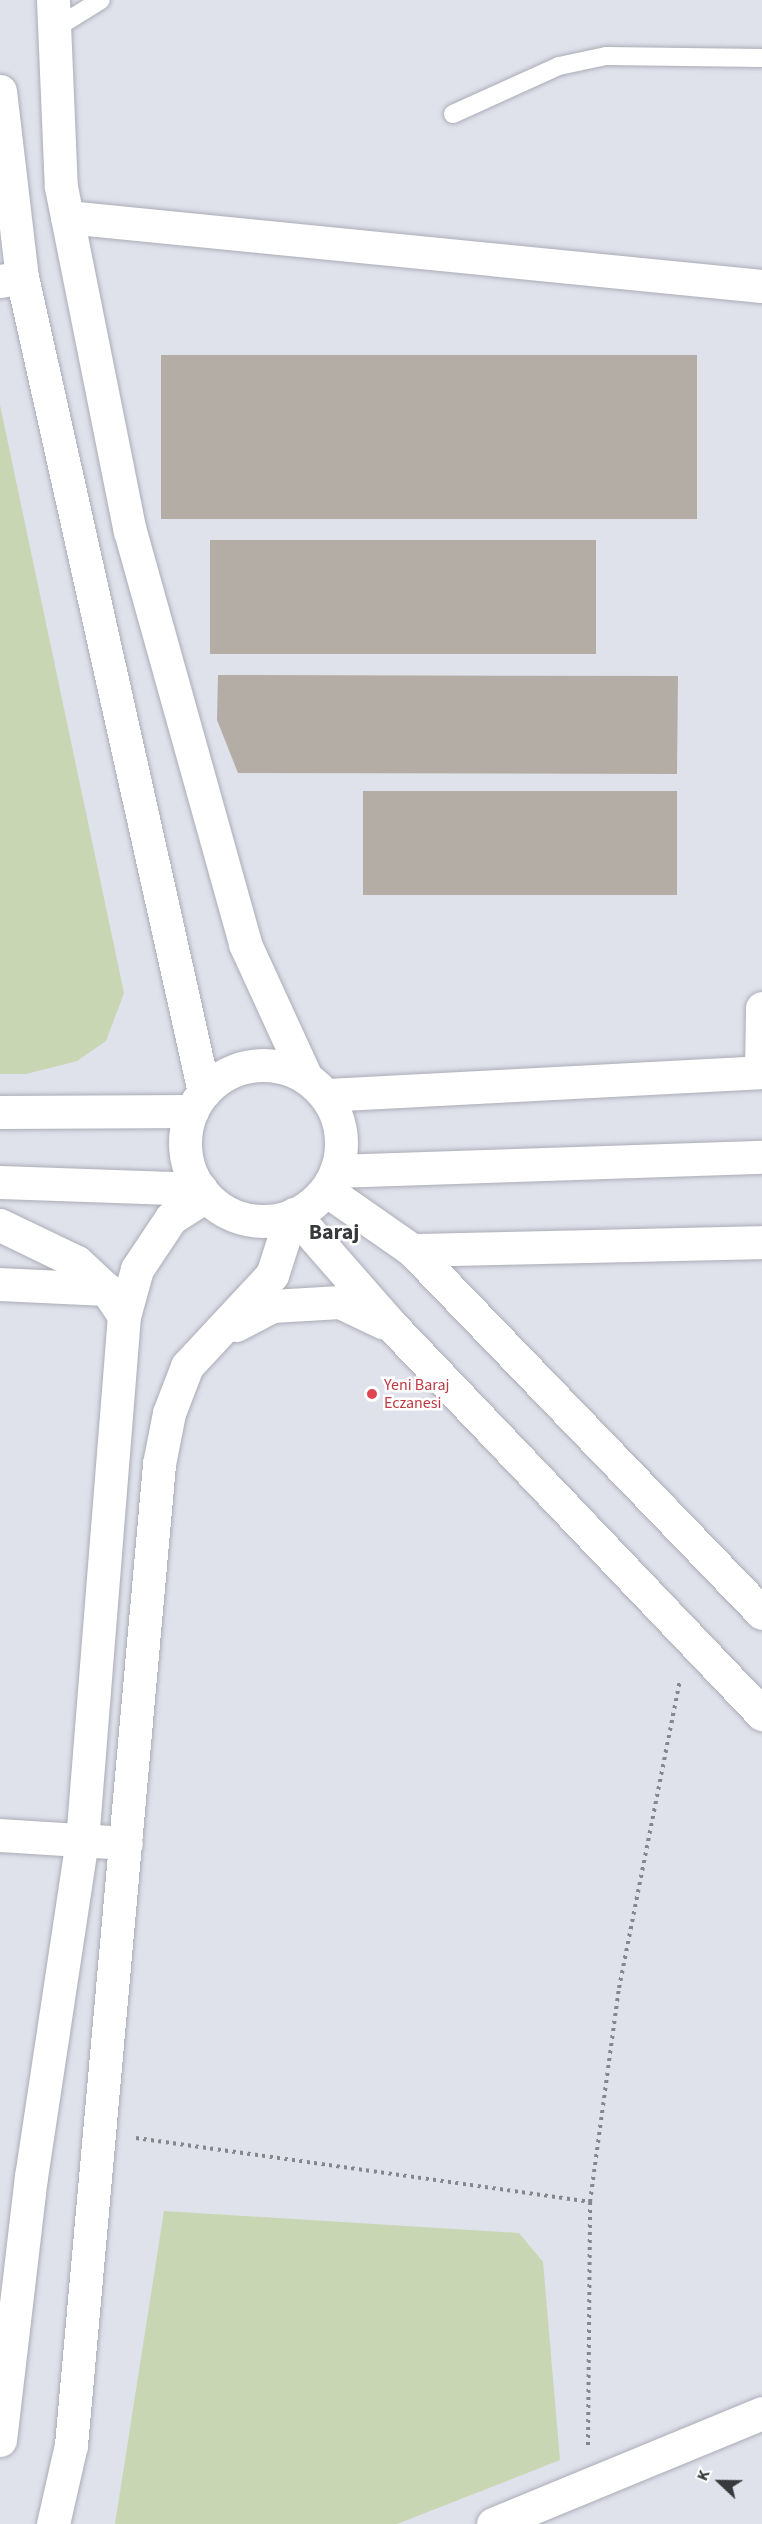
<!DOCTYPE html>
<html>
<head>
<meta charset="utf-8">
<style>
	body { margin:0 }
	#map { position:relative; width:762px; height:2524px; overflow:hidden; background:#dfe1eb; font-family:"Source Sans 3",sans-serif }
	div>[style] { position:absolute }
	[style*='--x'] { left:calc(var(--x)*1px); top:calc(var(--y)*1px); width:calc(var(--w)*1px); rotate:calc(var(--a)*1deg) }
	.green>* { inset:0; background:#c9d6b4 }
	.building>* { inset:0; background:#b4ada6; transform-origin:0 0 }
	.path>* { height:4px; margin-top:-2px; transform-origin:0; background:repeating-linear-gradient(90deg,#86878e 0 3px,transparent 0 7.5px) }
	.roads { filter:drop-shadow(0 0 2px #abacb6) drop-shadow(0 0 2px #abacb6) }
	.service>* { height:18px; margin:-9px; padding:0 9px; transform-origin:9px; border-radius:9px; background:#fff }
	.minor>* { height:33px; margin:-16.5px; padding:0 16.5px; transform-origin:16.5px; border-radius:16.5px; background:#fff }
	.tertiary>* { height:33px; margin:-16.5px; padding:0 16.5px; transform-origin:16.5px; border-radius:16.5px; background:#fff }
	.tertiary>.ring { margin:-16.5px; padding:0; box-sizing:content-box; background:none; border:33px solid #fff; border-radius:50% }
	.dots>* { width:16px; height:16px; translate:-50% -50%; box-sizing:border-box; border:3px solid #fff; border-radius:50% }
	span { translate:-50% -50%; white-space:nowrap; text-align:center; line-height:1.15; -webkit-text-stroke:5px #fff; paint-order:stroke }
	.health-label { font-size:16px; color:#be3a42 }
	.left { translate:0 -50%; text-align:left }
	.district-label { font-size:22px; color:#38393c; font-weight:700 }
	.north { position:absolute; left:690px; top:2452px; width:60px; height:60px; -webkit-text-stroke:4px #fff; paint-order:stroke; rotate:292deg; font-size:16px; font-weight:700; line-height:24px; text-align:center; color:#38393c }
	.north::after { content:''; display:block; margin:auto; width:21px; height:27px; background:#38393c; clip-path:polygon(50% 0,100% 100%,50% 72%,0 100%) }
</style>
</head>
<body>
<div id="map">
	<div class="green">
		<i style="clip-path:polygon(0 405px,124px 993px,106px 1041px,77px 1061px,26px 1074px,0 1074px)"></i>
		<i style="clip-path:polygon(164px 2211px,519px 2233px,543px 2262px,560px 2460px,397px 2524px,115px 2524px)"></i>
	</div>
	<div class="building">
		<i style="left:161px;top:355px;width:536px;height:164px"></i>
		<i style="left:210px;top:540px;width:386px;height:114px"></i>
		<i style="clip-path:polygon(218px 675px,678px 676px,677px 774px,238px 773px,217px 720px)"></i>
		<i style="left:363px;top:791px;width:314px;height:104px"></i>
	</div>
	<div class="path">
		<i style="--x:136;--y:2138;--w:458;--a:8"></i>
		<i style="--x:588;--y:2445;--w:243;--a:-89.5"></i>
		<i style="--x:590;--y:2202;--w:216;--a:-82.3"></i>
		<i style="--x:619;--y:1988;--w:314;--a:-78.8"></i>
	</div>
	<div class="roads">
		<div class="service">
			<i style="--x:54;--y:29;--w:55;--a:-31.7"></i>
			<i style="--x:453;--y:114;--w:116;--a:-24.4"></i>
			<i style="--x:559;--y:66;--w:48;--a:-12"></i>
			<i style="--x:606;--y:56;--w:156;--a:0.7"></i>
		</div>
		<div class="minor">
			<i style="--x:67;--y:217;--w:698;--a:5.67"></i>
			<i style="--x:0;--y:281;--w:22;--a:-10"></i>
			<i style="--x:761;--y:1072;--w:64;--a:-89.1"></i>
			<i style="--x:412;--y:1250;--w:350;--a:-1.3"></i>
			<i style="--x:0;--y:1284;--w:106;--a:2.7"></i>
			<i style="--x:0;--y:1835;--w:126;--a:3.6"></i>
			<i style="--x:493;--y:2524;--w:291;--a:-22.4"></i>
		</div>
		<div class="tertiary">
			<i style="--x:53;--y:0;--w:187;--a:87.6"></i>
			<i style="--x:61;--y:187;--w:351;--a:78.7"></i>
			<i style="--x:130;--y:531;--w:429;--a:74.4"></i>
			<i style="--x:245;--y:944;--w:146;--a:65.4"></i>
			<i style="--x:0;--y:91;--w:187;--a:83.3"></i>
			<i style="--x:22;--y:277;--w:835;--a:77.41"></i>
			<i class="ring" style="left:185px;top:1065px;width:123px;height:123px"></i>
			<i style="--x:325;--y:1095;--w:438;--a:-3"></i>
			<i style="--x:0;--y:1112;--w:192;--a:-0.3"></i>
			<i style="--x:336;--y:1171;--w:426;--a:-1.9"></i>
			<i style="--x:0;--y:1182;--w:201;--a:2"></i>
			<i style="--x:326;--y:1190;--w:105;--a:34.9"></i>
			<i style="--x:412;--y:1250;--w:504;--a:46.04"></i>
			<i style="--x:294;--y:1214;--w:150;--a:48.8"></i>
			<i style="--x:393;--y:1327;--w:535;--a:46.36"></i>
			<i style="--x:0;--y:1225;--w:85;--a:25.7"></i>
			<i style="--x:77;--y:1262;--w:40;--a:43"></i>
			<i style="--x:106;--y:1289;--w:32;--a:56"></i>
			<i style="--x:236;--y:1325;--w:41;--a:-27.8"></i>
			<i style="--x:272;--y:1306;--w:68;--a:-3.4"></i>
			<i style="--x:340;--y:1302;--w:47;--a:25.5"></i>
			<i style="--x:0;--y:2440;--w:265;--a:-83.3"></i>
			<i style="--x:31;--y:2177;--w:340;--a:-81.4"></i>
			<i style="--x:82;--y:1841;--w:527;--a:-85.43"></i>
			<i style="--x:124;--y:1316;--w:49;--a:-74.5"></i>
			<i style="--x:137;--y:1269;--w:61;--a:-56.3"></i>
			<i style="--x:171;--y:1218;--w:41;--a:-32.2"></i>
			<i style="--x:53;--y:2524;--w:81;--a:-77.2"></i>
			<i style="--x:71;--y:2445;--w:985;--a:-84.87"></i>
			<i style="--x:159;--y:1464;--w:52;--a:-78.9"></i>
			<i style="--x:169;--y:1413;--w:50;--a:-69"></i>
			<i style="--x:187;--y:1366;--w:125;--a:-47"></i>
			<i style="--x:272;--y:1275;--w:62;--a:-72.1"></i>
		</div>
	</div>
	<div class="dots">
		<i style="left:372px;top:1394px;background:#e0444e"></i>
	</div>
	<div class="health-label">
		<span class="left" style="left:384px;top:1394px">Yeni Baraj<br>Eczanesi</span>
	</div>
	<div class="district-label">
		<span style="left:334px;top:1233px">Baraj</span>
	</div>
	<div class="north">K</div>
</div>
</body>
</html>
